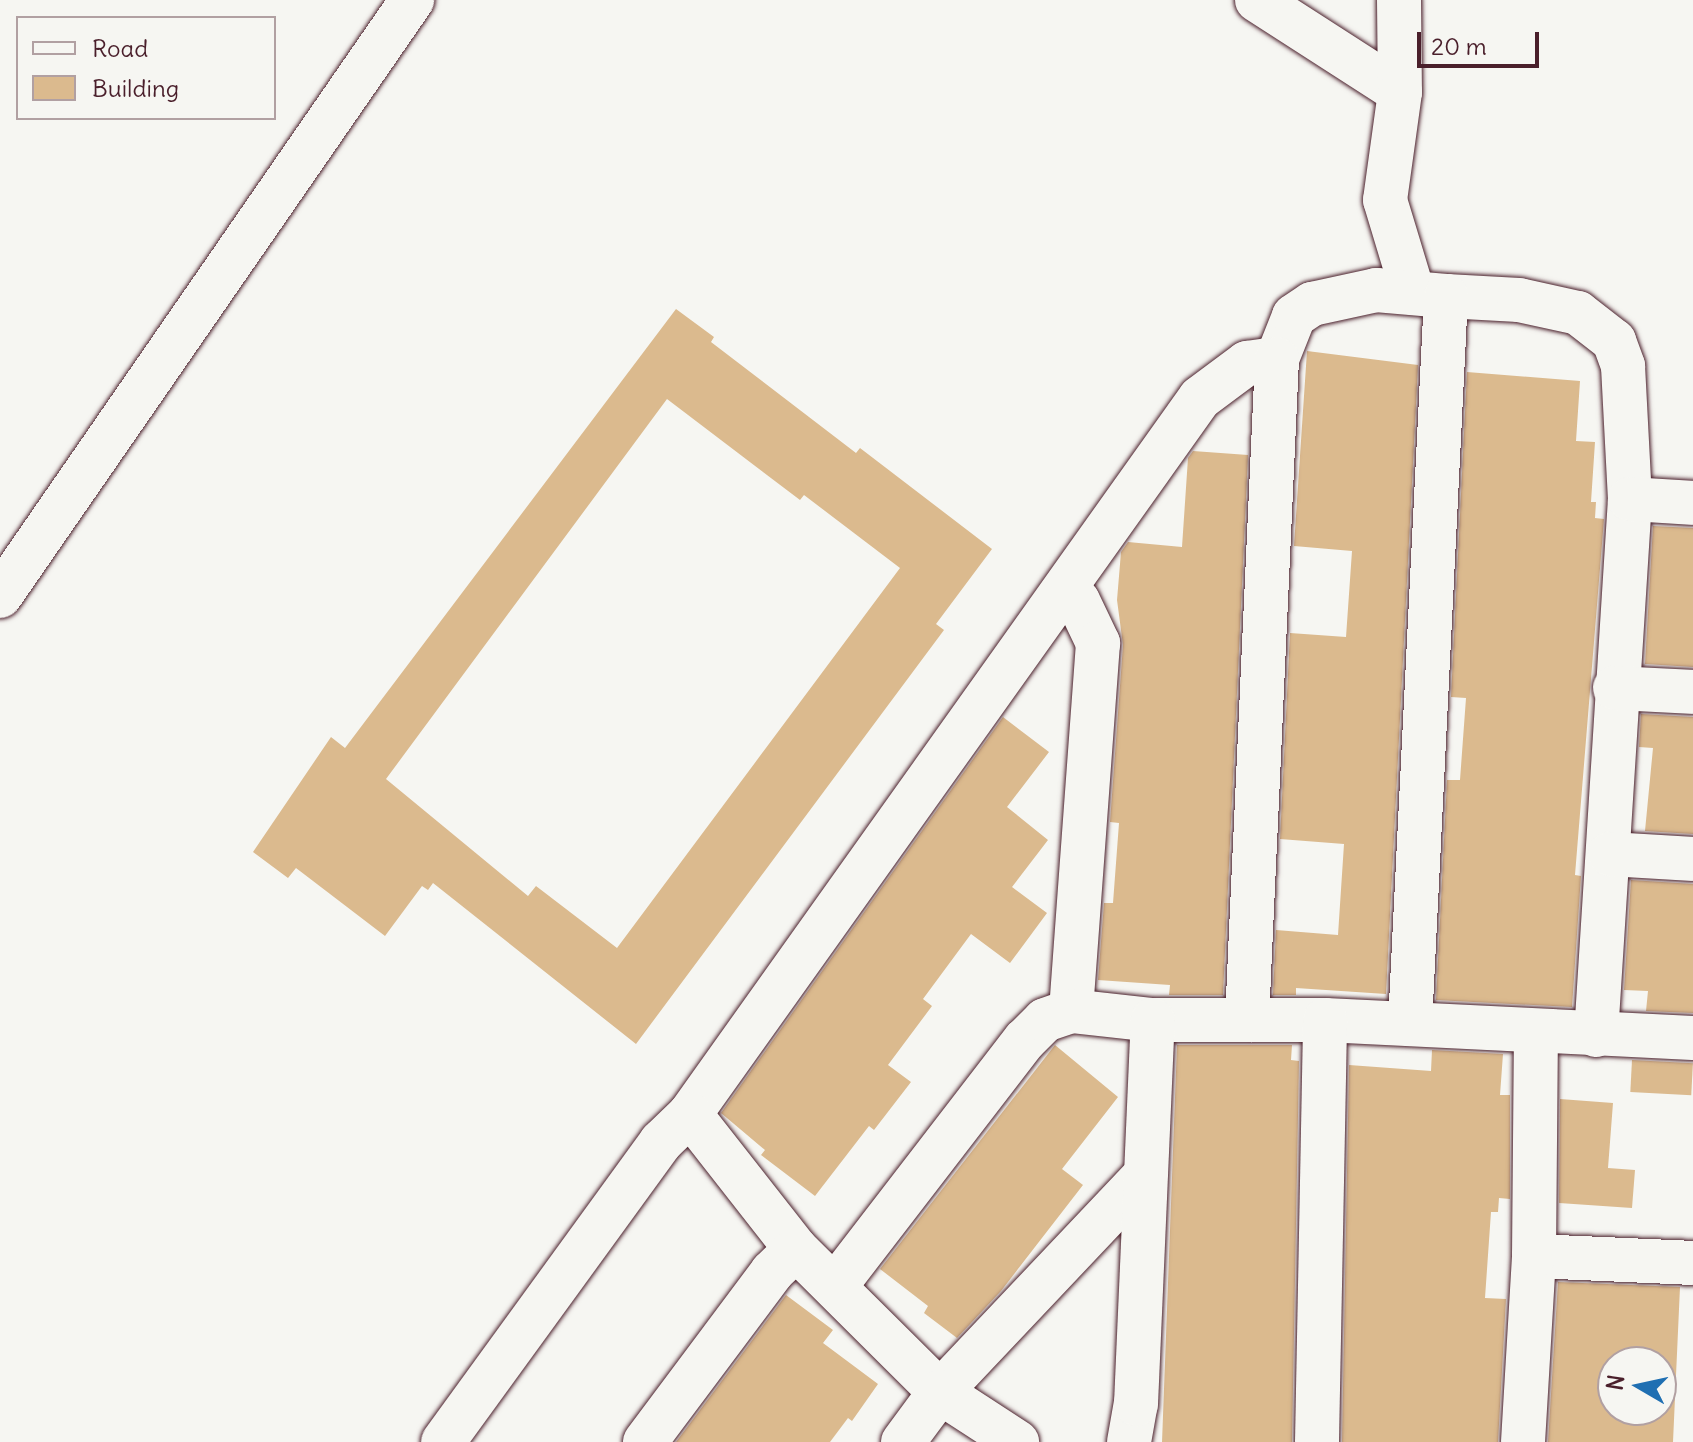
<!DOCTYPE html>
<html>
<head>
<meta charset="utf-8">
<style>
	body { margin:0 }
	#map { position:relative; width:1693px; height:1442px; overflow:hidden; background:#f6f6f2; font-family:Delius,sans-serif }
	div>[style] { position:absolute }
	[style*='--x'] { left:calc(var(--x)*1px); top:calc(var(--y)*1px); width:calc(var(--w)*1px); rotate:calc(var(--a)*1deg) }
	.building>* { inset:0; background:#dbba8e; transform-origin:0 0 }
	.roads { filter:drop-shadow(0 0 2px #4a1f2b) drop-shadow(0 0 2px #4a1f2b) }
	.street>* { height:44px; margin:-22px; padding:0 22px; transform-origin:22px; border-radius:22px; background:#f6f6f2 }
	span { translate:-50% -50%; white-space:nowrap; text-align:center; line-height:1.15; -webkit-text-stroke:7px #f6f6f2; paint-order:stroke }
	.legend { position:absolute; left:16px; top:16px; width:260px; height:104px; box-sizing:border-box; background:#f6f6f2; border:2px solid #b1a0a2; margin:0; padding:10px 14px; list-style:none; font-size:24px; color:#4a1f2b }
	.legend li { display:flex; align-items:center; gap:16px; height:40px }
	.legend b { width:40px; border:2px solid #b1a0a2 }
	.north { position:absolute; left:1597px; top:1346px; width:80px; height:80px; box-sizing:border-box; background:#f6f6f2; border:2px solid #b1a0a2; border-radius:50%; rotate:279deg; font-size:22px; font-weight:700; line-height:32px; text-align:center; color:#4a1f2b }
	.north::after { content:''; display:block; margin:auto; width:28px; height:36px; background:#1f6fb2; clip-path:polygon(50% 0,100% 100%,50% 72%,0 100%) }
	.scale { position:absolute; left:1417px; top:32px; width:122px; height:36px; box-sizing:border-box; border:4px solid #4a1f2b; border-top:0; padding-left:10px; font-size:24px; line-height:28px; white-space:nowrap; color:#4a1f2b; -webkit-text-stroke:6px #f6f6f2; paint-order:stroke }
</style>
</head>
<body>
<div id="map">
	<div class="building">
		<i style="clip-path:polygon(evenodd,676px 309px,714px 337px,711px 342px,856px 453px,860px 448px,992px 549px,936px 624px,944px 630px,636px 1044px,433px 883px,428px 890px,422px 886px,385px 936px,296px 868px,288px 878px,253px 852px,331px 737px,345px 748px,676px 309px,667px 399px,800px 500px,804px 495px,900px 568px,617px 948px,536px 886px,528px 896px,386px 779px,667px 399px)"></i>
		<i style="clip-path:polygon(1307px 351px,1418px 365px,1386px 994px,1296px 988px,1296px 995px,1273px 995px,1276px 930px,1338px 935px,1344px 844px,1280px 839px,1290px 633px,1346px 637px,1352px 551px,1294px 546px)"></i>
		<i style="clip-path:polygon(1467px 372px,1580px 381px,1576px 441px,1595px 442px,1591px 502px,1596px 502px,1595px 518px,1604px 519px,1575px 875px,1581px 876px,1572px 1007px,1436px 1000px,1447px 780px,1460px 780px,1466px 698px,1451px 697px)"></i>
		<i style="clip-path:polygon(1193px 451px,1248px 455px,1223px 995px,1169px 995px,1170px 985px,1098px 980px,1104px 903px,1113px 903px,1119px 823px,1110px 822px,1123px 645px,1117px 600px,1121px 552px,1128px 542px,1182px 547px,1188px 458px)"></i>
		<i style="clip-path:polygon(1653px 526px,1693px 528px,1693px 667px,1645px 664px)"></i>
		<i style="clip-path:polygon(1641px 714px,1693px 717px,1693px 834px,1645px 831px,1653px 748px,1639px 747px)"></i>
		<i style="clip-path:polygon(1003px 717px,1049px 752px,1007px 807px,1048px 840px,1012px 887px,1047px 913px,1010px 963px,971px 934px,923px 999px,932px 1006px,888px 1065px,911px 1082px,874px 1130px,869px 1126px,815px 1196px,761px 1155px,765px 1150px,721px 1113px)"></i>
		<i style="clip-path:polygon(1631px 880px,1693px 884px,1693px 1013px,1646px 1011px,1648px 991px,1624px 990px)"></i>
		<i style="clip-path:polygon(1055px 1045px,1118px 1097px,1062px 1169px,1083px 1185px,1001px 1291px,957px 1338px,924px 1313px,928px 1306px,880px 1269px)"></i>
		<i style="clip-path:polygon(1177px 1045px,1292px 1045px,1291px 1060px,1299px 1061px,1292px 1442px,1162px 1442px)"></i>
		<i style="clip-path:polygon(1432px 1050px,1503px 1054px,1500px 1095px,1510px 1095px,1510px 1199px,1499px 1198px,1498px 1212px,1491px 1212px,1485px 1298px,1506px 1299px,1498px 1442px,1342px 1442px,1349px 1065px,1431px 1071px)"></i>
		<i style="left:1632px;top:1060px;width:61px;height:32px;rotate:3deg"></i>
		<i style="clip-path:polygon(1560px 1099px,1613px 1103px,1608px 1168px,1635px 1170px,1632px 1208px,1559px 1203px)"></i>
		<i style="clip-path:polygon(evenodd,1558px 1282px,1680px 1287px,1673px 1442px,1548px 1442px,1558px 1282px,1613px 1362px,1661px 1362px,1661px 1410px,1613px 1410px,1613px 1362px)"></i>
		<i style="clip-path:polygon(786px 1295px,833px 1330px,823px 1343px,878px 1384px,852px 1421px,848px 1418px,830px 1442px,676px 1442px)"></i>
	</div>
	<div class="roads">
		<div class="street">
			<i style="--x:1257;--y:0;--w:170;--a:32.8"></i>
			<i style="--x:1399;--y:0;--w:92;--a:89.4"></i>
			<i style="--x:1400;--y:92;--w:109;--a:97.9"></i>
			<i style="--x:1385;--y:200;--w:97;--a:73.2"></i>
			<i style="--x:1446;--y:296;--w:73;--a:3.1"></i>
			<i style="--x:1519;--y:300;--w:60;--a:12.4"></i>
			<i style="--x:1578;--y:313;--w:46;--a:37.9"></i>
			<i style="--x:1614;--y:341;--w:27;--a:70"></i>
			<i style="--x:1623;--y:366;--w:133;--a:87"></i>
			<i style="--x:1630;--y:499;--w:537;--a:93.63"></i>
			<i style="--x:1277;--y:359;--w:46;--a:-68.4"></i>
			<i style="--x:1294;--y:316;--w:22;--a:-34"></i>
			<i style="--x:1312;--y:304;--w:66;--a:-12.3"></i>
			<i style="--x:1376;--y:290;--w:70;--a:4.9"></i>
			<i style="--x:1446;--y:296;--w:729;--a:92.83"></i>
			<i style="--x:1630;--y:499;--w:63;--a:3.6"></i>
			<i style="--x:1061;--y:594;--w:18;--a:22"></i>
			<i style="--x:1078;--y:601;--w:47;--a:64.5"></i>
			<i style="--x:1098;--y:643;--w:369;--a:94.2"></i>
			<i style="--x:0;--y:596;--w:725;--a:-55.34"></i>
			<i style="--x:1615;--y:688;--w:78;--a:2.9"></i>
			<i style="--x:1610;--y:854;--w:83;--a:3.4"></i>
			<i style="--x:690;--y:1114;--w:879;--a:-54.54"></i>
			<i style="--x:1200;--y:398;--w:59;--a:-36.7"></i>
			<i style="--x:1247;--y:363;--w:30;--a:-8"></i>
			<i style="--x:1277;--y:359;--w:662;--a:92.6"></i>
			<i style="--x:1534;--y:1256;--w:159;--a:2.5"></i>
			<i style="--x:836;--y:1285;--w:309;--a:-52.4"></i>
			<i style="--x:1025;--y:1040;--w:28;--a:-45"></i>
			<i style="--x:1045;--y:1020;--w:28;--a:-19"></i>
			<i style="--x:1071;--y:1011;--w:82;--a:6.3"></i>
			<i style="--x:1153;--y:1020;--w:172;--a:0"></i>
			<i style="--x:1325;--y:1020;--w:368;--a:2.8"></i>
			<i style="--x:443;--y:1442;--w:371;--a:-54"></i>
			<i style="--x:661;--y:1142;--w:40;--a:-44"></i>
			<i style="--x:690;--y:1114;--w:172;--a:51.9"></i>
			<i style="--x:796;--y:1249;--w:203;--a:44.8"></i>
			<i style="--x:940;--y:1392;--w:299;--a:-46.6"></i>
			<i style="--x:645;--y:1442;--w:212;--a:-53.2"></i>
			<i style="--x:772;--y:1272;--w:33;--a:-44"></i>
			<i style="--x:903;--y:1442;--w:62;--a:-53.5"></i>
			<i style="--x:940;--y:1392;--w:92;--a:33"></i>
			<i style="--x:1129;--y:1442;--w:39;--a:-80"></i>
			<i style="--x:1136;--y:1404;--w:384;--a:-87.5"></i>
			<i style="--x:1317;--y:1442;--w:422;--a:-88.9"></i>
			<i style="--x:1523;--y:1442;--w:186;--a:-86.6"></i>
			<i style="--x:1534;--y:1256;--w:224;--a:-89.5"></i>
		</div>
	</div>
	<ul class="legend">
	<li><b style="height:10px;background:#f6f6f2"></b>Road</li>
	<li><b style="height:22px;background:#dbba8e"></b>Building</li>
	</ul>
	<div class="north">N</div>
	<div class="scale">20 m</div>
</div>
</body>
</html>
